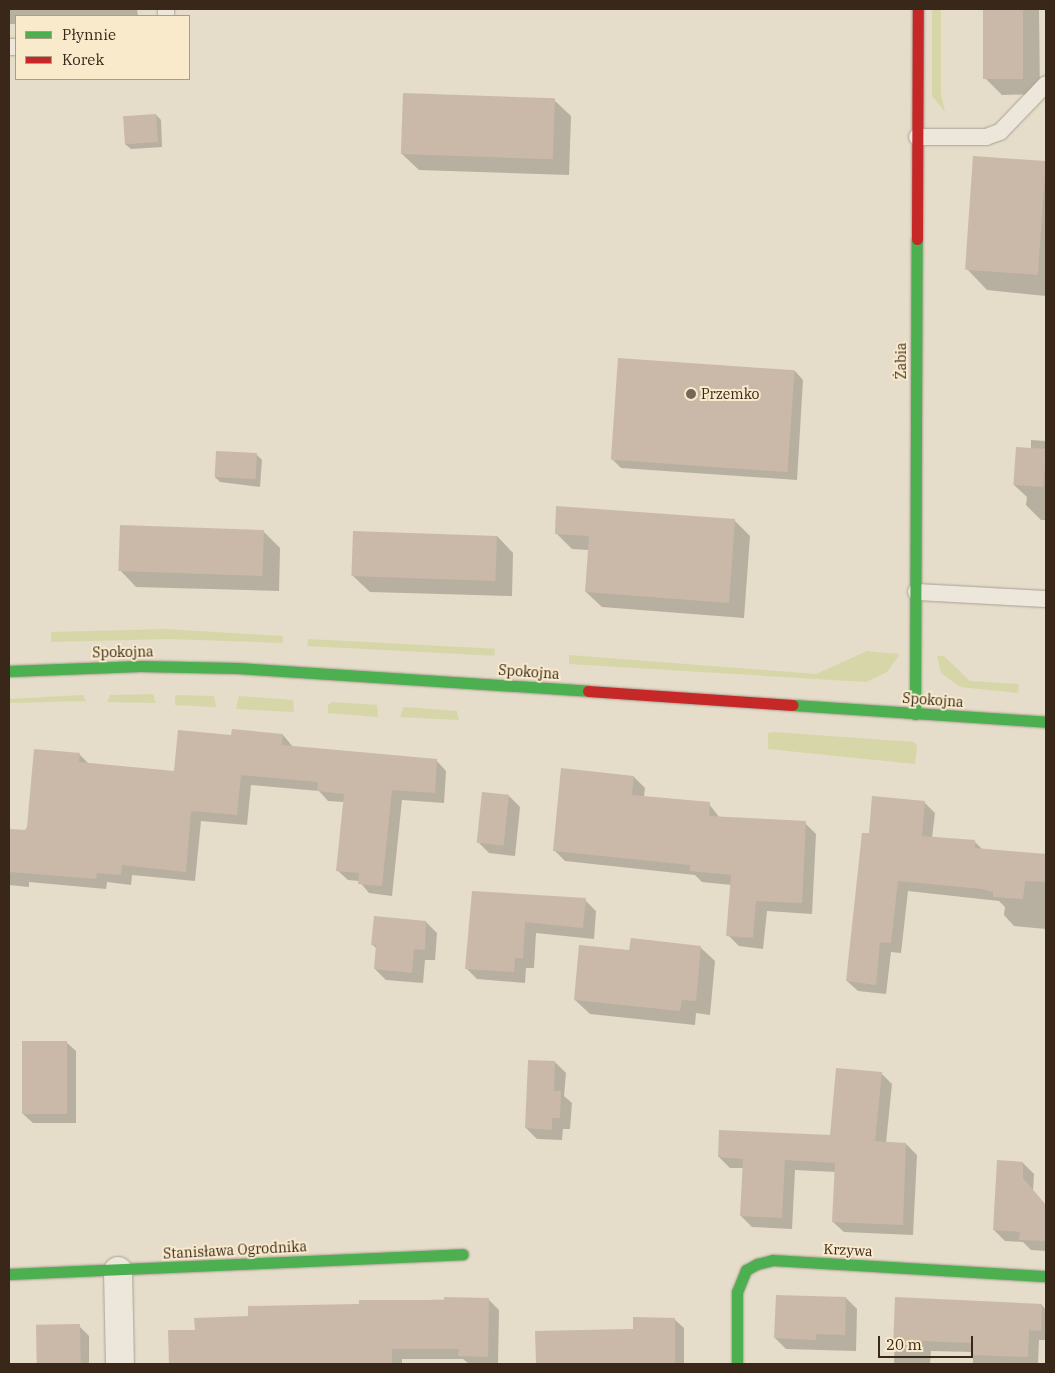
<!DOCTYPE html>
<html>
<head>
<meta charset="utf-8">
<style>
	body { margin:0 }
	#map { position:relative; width:1055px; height:1373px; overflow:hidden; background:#e5dcc9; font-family:"IBM Plex Serif",serif }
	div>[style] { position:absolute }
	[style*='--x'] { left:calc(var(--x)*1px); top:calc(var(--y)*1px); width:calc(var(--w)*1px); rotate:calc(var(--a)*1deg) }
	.green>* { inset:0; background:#d7d6a9; transform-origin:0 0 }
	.shadow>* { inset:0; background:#0003 }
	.building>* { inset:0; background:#cab9a9; transform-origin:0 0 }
	.roads { filter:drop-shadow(0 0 1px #aaa093) drop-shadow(0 0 1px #aaa093) }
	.lane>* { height:16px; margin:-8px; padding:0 8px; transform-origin:8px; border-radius:8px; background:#ede6db }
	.street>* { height:28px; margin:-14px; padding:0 14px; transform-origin:14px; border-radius:14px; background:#ede6db }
	.fast>* { height:11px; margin:-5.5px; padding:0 5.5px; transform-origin:5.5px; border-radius:5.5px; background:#4caf50 }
	.jam>* { height:11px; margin:-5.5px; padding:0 5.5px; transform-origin:5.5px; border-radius:5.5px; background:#c62828 }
	.dots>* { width:14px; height:14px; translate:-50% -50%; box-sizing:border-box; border:2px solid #f9eacc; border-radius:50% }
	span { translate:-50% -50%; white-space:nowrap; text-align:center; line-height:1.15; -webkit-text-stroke:4px #f9eacc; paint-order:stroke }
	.street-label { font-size:14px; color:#39281a }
	.poi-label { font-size:14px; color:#39281a }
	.left { translate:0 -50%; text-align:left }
	.frame { position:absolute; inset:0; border:10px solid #39281a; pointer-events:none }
	.legend { position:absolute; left:15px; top:15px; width:175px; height:65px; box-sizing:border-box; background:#f9eacc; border:1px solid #ac9c85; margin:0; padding:6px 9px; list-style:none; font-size:15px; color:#39281a }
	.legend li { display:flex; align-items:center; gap:10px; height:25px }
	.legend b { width:25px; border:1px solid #ac9c85 }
	.scale { position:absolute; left:878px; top:1336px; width:95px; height:22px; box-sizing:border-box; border:2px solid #39281a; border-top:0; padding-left:6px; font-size:15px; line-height:18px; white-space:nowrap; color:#39281a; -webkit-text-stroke:4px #f9eacc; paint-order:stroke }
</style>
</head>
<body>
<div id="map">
	<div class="green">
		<i style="clip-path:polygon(932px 9px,941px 9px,941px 94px,945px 112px,932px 96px)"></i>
		<i style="clip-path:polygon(166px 629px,283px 636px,283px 643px,169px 639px,51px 642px,51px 632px)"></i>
		<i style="left:308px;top:639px;width:187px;height:7px;rotate:3deg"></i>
		<i style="clip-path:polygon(867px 651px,900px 654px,887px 672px,866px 682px,569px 664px,569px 655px,816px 674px)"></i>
		<i style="clip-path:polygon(937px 656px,944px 656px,970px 681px,1019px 684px,1018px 693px,960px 687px,941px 673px)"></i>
		<i style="clip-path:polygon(153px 694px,156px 703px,107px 702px,110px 695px)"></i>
		<i style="clip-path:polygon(83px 695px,86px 701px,9px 703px,9px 699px)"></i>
		<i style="clip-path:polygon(178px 695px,214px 696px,216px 707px,175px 705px,175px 697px)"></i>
		<i style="clip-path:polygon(239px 696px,293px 700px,294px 712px,236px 709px)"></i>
		<i style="clip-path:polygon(332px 702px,377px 705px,378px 717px,328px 713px,328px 705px)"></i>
		<i style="clip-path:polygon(404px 707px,457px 711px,459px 720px,400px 717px)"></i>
		<i style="clip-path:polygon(773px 732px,914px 742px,917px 746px,915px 764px,768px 749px,768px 733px)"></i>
	</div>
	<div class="shadow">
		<i style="clip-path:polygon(9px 9px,137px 9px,138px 16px,16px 16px,16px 24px,9px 24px)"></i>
		<i style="clip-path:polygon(984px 9px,1039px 9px,1040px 94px,1002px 95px,985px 78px)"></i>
		<i style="clip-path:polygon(554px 100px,571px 116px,569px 175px,419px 170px,402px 154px)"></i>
		<i style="clip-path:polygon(156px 115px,161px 120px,162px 147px,131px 149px,125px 144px)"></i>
		<i style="clip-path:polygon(974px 157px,1046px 163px,1046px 296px,987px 290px,967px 269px)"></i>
		<i style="clip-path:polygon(620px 359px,795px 371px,803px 380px,797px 480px,621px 468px,613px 460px)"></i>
		<i style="clip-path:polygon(1031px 440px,1046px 441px,1046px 520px,1041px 520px,1026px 505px,1027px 497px,1014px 485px,1031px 449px)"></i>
		<i style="clip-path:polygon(257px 455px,262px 460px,260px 487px,220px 482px,215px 477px)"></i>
		<i style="clip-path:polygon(734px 520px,750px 536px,744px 618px,602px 607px,586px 592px,589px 550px,572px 549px,556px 533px)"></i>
		<i style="clip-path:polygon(263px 531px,280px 548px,279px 591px,136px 587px,120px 570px)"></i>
		<i style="clip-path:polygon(497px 536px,513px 553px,512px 596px,370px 592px,353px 576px)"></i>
		<i style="clip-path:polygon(283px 735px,293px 747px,436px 760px,446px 771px,444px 803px,402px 800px,392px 896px,369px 893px,359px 881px,348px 880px,337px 870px,344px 802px,328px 801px,319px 791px,251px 785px,247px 825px,201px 821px,195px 881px,132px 875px,131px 885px,107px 882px,106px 889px,29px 882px,29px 887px,9px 885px,9px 830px,25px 831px,79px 754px,89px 764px,176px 772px,232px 736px)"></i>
		<i style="clip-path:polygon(634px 777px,645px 788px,644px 797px,709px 804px,720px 818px,805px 823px,816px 834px,812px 914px,767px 911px,763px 949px,739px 946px,728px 935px,732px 885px,702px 882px,695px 875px,565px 861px,554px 850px)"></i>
		<i style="clip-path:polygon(509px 796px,520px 807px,515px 856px,489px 853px,478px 842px)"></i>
		<i style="clip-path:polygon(924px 802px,935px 813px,932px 838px,975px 842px,983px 850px,1046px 855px,1046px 929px,1014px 926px,1004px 915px,1005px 907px,999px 901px,908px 891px,901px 953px,891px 952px,886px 994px,858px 991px,847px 981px,870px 835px)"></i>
		<i style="clip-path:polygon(473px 893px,585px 900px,596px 911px,594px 939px,536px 933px,534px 968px,526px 968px,525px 983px,477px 979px,466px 968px)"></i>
		<i style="clip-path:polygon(426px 922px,437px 933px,435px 960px,425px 960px,423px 983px,386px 980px,375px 969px,377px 949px,372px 944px)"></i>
		<i style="clip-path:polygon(700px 947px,715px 961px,710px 1015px,696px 1013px,695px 1025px,590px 1014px,575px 1000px,631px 951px)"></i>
		<i style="clip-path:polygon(66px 1042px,76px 1051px,76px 1123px,33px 1123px,23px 1114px)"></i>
		<i style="clip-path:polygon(555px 1062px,566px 1073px,564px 1096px,572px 1103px,570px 1129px,563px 1129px,562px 1140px,537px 1139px,526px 1128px)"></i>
		<i style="clip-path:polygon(882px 1074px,892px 1084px,886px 1143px,906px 1144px,917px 1155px,913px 1235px,844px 1232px,833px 1222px,836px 1172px,795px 1170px,792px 1229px,752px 1227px,741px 1216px,743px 1168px,730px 1168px,719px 1157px,831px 1136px)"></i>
		<i style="clip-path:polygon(1023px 1163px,1034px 1174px,1033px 1191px,1046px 1206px,1046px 1251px,1031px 1250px,1023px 1242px,1005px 1241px,994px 1230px)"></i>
		<i style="clip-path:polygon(846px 1298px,857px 1309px,856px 1351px,786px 1349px,775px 1338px)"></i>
		<i style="clip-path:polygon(896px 1298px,1042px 1305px,1046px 1310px,1046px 1340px,1039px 1340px,1038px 1364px,973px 1364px,973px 1352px,931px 1351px,930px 1364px,894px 1364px)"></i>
		<i style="clip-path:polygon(488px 1299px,499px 1310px,498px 1364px,469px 1364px,463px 1359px,402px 1359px,402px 1364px,171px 1364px,170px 1331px,196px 1331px,249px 1318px,360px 1306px,360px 1301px)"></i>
		<i style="clip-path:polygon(674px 1319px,684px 1328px,684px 1364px,537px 1364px,536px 1333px,634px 1330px)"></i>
		<i style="clip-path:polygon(37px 1326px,79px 1326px,89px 1336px,89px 1364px,37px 1364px)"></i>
	</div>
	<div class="building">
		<i style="left:983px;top:9px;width:40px;height:70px"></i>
		<i style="left:403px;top:93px;width:152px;height:61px;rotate:2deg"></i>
		<i style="left:156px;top:114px;width:28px;height:33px;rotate:86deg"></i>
		<i style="left:973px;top:156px;width:73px;height:114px;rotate:4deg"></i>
		<i style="left:618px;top:358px;width:177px;height:102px;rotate:4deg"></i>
		<i style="left:1016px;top:447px;width:30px;height:38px;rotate:4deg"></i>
		<i style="left:216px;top:451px;width:41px;height:26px;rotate:3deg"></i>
		<i style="clip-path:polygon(556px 506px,735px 519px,729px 603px,585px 592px,589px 536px,555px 534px)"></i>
		<i style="left:120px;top:525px;width:144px;height:46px;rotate:2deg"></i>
		<i style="left:353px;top:531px;width:144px;height:45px;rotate:2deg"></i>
		<i style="clip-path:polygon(232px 729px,283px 734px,282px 745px,437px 759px,435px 793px,392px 790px,382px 886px,358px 884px,359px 873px,336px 871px,344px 794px,317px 791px,318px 782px,241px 775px,237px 815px,191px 811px,186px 872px,122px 865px,121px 875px,97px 873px,96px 879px,9px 872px,9px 829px,25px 830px,27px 827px,34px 749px,80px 753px,79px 762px,174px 771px,178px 730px,231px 735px)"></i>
		<i style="clip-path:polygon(561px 768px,634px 776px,632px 795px,710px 802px,709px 816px,806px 821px,802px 903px,756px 901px,753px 938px,726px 936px,731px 875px,690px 871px,690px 865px,553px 851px)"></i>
		<i style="left:482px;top:792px;width:27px;height:51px;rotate:6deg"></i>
		<i style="clip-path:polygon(872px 796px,925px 801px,922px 836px,975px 840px,975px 848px,1046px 854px,1046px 882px,1025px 881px,1023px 899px,993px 897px,993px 892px,982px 889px,898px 881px,891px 943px,880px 942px,876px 985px,846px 981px,862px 833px,869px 833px)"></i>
		<i style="clip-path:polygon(472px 891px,586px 898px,583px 928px,525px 922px,523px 958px,515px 958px,514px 972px,465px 969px)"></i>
		<i style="clip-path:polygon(374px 916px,426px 921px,425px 950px,414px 949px,412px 973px,374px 969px,376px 945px,371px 945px)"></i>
		<i style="clip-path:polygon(631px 938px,701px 946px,696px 1001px,682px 1000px,680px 1011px,574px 1000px,579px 945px,629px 950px)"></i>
		<i style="left:22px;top:1041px;width:45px;height:73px"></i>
		<i style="clip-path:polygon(528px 1060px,555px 1061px,554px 1091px,561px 1091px,560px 1118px,552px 1118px,552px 1130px,525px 1128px)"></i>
		<i style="clip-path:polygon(836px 1068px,882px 1072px,875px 1141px,906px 1143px,903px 1225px,832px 1222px,835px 1163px,785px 1160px,782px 1218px,740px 1216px,743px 1159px,718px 1157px,719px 1130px,830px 1135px)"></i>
		<i style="clip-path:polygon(997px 1160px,1023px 1162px,1023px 1178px,1046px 1205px,1046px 1241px,1019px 1240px,1020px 1232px,993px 1230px)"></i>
		<i style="clip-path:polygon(776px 1295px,846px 1297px,845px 1335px,816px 1334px,816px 1340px,774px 1338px)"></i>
		<i style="clip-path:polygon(444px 1297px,489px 1298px,488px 1357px,458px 1356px,459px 1349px,392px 1349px,392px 1364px,169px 1364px,168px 1330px,195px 1330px,194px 1318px,248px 1316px,248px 1306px,359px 1304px,359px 1300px,444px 1300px)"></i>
		<i style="clip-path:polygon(895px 1297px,1042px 1304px,1041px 1331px,1029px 1330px,1028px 1357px,972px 1355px,972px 1343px,921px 1341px,921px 1350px,893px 1349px)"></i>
		<i style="clip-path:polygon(633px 1317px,675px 1318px,675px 1364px,536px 1364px,535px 1331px,633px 1329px)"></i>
		<i style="left:80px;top:1324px;width:40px;height:44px;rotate:89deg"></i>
	</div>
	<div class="roads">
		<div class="lane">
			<i style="--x:166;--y:16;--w:7;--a:-90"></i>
			<i style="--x:9;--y:47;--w:7;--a:0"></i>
			<i style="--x:917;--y:137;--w:69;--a:0"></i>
			<i style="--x:986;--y:137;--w:15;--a:-20"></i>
			<i style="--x:1000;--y:132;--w:66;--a:-46.2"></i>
			<i style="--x:916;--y:592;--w:130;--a:3.1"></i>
		</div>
		<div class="street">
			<i style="--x:118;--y:1271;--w:93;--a:88.8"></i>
		</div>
		<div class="fast">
			<i style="--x:9;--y:671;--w:131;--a:-2.2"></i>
			<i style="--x:140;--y:666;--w:97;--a:1.2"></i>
			<i style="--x:237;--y:668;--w:352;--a:3.7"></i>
			<i style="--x:793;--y:705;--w:254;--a:3.8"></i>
			<i style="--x:915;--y:714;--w:475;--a:-89.8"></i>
			<i style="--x:9;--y:1274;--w:454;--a:-2.5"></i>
			<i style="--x:737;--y:1364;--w:72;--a:-90"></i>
			<i style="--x:737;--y:1292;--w:24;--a:-68"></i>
			<i style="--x:746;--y:1270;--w:13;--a:-29"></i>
			<i style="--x:757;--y:1264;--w:16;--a:-14"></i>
			<i style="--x:773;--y:1260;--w:273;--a:3.4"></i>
		</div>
		<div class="jam">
			<i style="--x:917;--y:239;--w:230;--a:-89.8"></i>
			<i style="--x:588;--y:691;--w:205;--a:3.9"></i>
		</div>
	</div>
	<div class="dots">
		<i style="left:691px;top:394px;background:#756757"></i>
	</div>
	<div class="street-label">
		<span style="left:901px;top:361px;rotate:-90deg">Żabia</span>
		<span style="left:123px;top:652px;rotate:-1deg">Spokojna</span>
		<span style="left:529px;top:672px;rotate:4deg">Spokojna</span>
		<span style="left:933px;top:700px;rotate:4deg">Spokojna</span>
		<span style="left:235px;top:1250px;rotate:-3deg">Stanisława Ogrodnika</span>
		<span style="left:848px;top:1250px;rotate:3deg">Krzywa</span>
	</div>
	<div class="poi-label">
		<span class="left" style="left:701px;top:394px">Przemko</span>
	</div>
	<div class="frame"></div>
	<ul class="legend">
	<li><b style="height:6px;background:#4caf50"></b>Płynnie</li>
	<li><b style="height:6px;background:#c62828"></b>Korek</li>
	</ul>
	<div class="scale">20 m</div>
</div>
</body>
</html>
